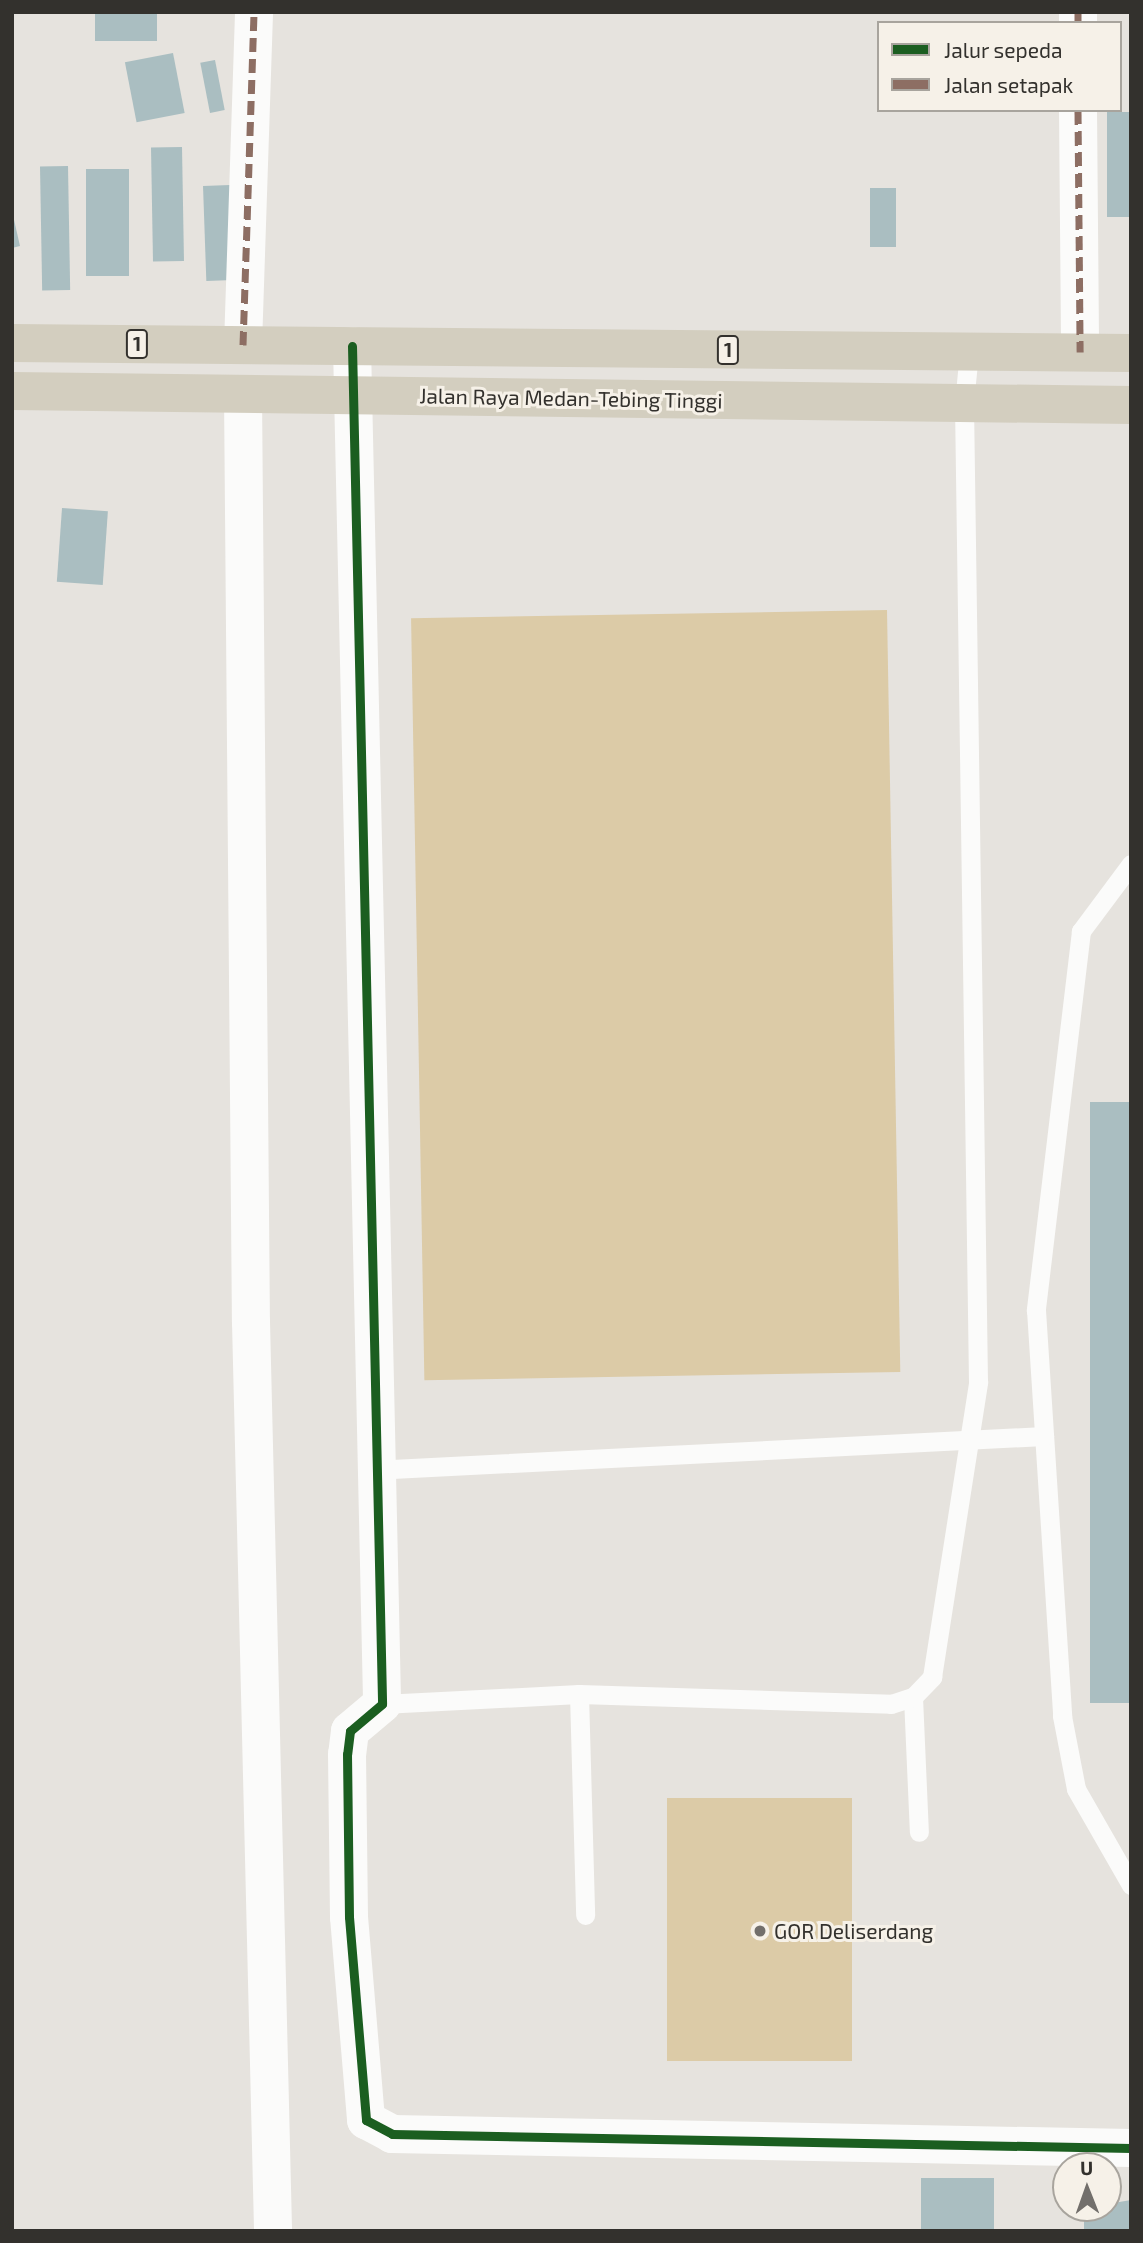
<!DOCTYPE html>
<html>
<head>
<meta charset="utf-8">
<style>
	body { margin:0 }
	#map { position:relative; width:1143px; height:2243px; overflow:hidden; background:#e6e3de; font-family:"Exo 2",sans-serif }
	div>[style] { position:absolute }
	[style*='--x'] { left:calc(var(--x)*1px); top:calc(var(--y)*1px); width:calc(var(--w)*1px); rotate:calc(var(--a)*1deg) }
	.green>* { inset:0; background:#dccba7; transform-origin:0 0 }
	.building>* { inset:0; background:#aabec1; transform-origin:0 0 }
	.lane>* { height:19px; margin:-9.5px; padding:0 9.5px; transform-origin:9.5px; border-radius:9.5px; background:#fbfbfa }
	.street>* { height:38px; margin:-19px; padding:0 19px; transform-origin:19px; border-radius:19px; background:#fbfbfa }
	.highway>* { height:38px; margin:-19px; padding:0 19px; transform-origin:19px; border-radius:19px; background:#d3cebf }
	.quiet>* { height:7px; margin-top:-3.5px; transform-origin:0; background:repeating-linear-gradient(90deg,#8d6e63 0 14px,transparent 0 21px) }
	.cycleway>* { height:9px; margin:-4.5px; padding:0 4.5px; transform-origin:4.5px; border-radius:4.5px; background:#1b5e20 }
	.dots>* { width:19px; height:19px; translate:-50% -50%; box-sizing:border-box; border:4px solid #f6f1e8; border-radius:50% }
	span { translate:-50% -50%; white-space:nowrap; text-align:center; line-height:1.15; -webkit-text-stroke:6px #f6f1e8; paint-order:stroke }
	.shield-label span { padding:2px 5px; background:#f6f1e8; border:2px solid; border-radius:5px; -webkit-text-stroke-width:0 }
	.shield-label { font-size:19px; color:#33312d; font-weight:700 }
	.street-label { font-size:21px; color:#33312d }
	.poi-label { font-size:21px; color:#33312d }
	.left { translate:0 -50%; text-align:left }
	.frame { position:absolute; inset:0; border:14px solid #33312d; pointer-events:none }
	.legend { position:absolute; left:877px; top:21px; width:245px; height:91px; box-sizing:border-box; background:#f6f1e8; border:2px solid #a8a49d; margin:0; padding:9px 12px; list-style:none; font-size:21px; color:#33312d }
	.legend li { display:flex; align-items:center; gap:14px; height:35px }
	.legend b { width:35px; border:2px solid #a8a49d }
	.north { position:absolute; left:1052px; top:2152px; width:70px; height:70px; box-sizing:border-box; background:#f6f1e8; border:2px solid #a8a49d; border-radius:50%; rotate:359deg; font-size:19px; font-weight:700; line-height:28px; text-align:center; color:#33312d }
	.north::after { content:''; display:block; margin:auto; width:24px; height:32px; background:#726f6b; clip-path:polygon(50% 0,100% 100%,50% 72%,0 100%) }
</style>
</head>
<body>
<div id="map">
	<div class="green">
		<i style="left:887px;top:610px;width:762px;height:476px;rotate:89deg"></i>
		<i style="left:852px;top:1798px;width:263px;height:185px;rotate:90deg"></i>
	</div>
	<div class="building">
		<i style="left:95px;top:12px;width:62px;height:29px"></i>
		<i style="left:173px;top:53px;width:61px;height:49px;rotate:79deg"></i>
		<i style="left:215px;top:60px;width:51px;height:15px;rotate:79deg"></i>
		<i style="left:1107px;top:112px;width:24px;height:105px"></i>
		<i style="left:182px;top:147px;width:114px;height:31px;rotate:89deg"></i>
		<i style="left:68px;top:166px;width:124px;height:28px;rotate:89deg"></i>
		<i style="left:86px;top:169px;width:43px;height:107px"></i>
		<i style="left:230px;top:185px;width:95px;height:27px;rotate:88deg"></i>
		<i style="left:870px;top:188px;width:26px;height:59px"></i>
		<i style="clip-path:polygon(12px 211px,20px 246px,12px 248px)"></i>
		<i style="left:62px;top:508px;width:46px;height:74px;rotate:4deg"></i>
		<i style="left:1131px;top:1102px;width:601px;height:41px;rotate:90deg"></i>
		<i style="left:994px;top:2178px;width:53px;height:73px;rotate:90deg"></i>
		<i style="clip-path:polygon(1131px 2200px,1131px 2231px,1084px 2231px,1084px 2208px)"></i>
	</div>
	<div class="lane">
		<i style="--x:1131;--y:864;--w:84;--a:126.7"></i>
		<i style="--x:1081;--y:931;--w:382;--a:96.8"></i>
		<i style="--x:1036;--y:1310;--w:407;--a:86.3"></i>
		<i style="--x:1062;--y:1716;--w:74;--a:79.1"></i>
		<i style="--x:1076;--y:1789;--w:111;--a:60.2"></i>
		<i style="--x:372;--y:1470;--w:673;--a:-2.9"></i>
		<i style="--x:579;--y:1694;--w:221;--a:88.4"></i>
		<i style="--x:913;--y:1697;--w:135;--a:87.5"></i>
		<i style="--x:382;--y:1704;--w:197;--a:-2.9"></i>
		<i style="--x:579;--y:1694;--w:312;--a:1.8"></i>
		<i style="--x:891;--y:1704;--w:23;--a:-18"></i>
		<i style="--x:913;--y:1697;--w:28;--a:-46"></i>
		<i style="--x:932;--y:1677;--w:299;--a:-81.1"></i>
		<i style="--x:978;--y:1382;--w:979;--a:-90.82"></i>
		<i style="--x:964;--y:403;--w:51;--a:-84.4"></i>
	</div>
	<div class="street">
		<i style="--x:1078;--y:12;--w:11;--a:90"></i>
		<i style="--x:1078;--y:110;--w:242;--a:89.5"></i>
		<i style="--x:243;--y:345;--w:333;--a:-88.1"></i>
		<i style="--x:352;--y:346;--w:1358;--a:88.73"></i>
		<i style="--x:382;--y:1704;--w:42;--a:139.8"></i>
		<i style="--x:350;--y:1731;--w:23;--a:97"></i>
		<i style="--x:347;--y:1754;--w:163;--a:89.3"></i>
		<i style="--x:349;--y:1917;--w:204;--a:85.2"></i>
		<i style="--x:366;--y:2120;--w:30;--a:28"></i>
		<i style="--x:392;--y:2134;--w:739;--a:1.09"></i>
		<i style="--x:243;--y:394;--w:928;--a:89.51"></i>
		<i style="--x:251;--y:1322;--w:909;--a:88.61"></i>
	</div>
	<div class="highway">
		<i style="--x:12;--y:343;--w:1119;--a:0.51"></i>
		<i style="--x:12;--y:391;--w:1119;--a:0.72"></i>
	</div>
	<div class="quiet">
		<i style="--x:1078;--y:12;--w:11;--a:90"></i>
		<i style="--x:1078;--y:110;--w:242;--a:89.5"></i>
		<i style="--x:243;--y:345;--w:333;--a:-88.1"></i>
	</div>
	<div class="cycleway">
		<i style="--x:352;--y:346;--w:1358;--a:88.73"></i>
		<i style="--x:382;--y:1704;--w:42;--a:139.8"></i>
		<i style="--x:350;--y:1731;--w:23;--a:97"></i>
		<i style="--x:347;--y:1754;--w:163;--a:89.3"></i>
		<i style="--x:349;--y:1917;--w:204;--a:85.2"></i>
		<i style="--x:366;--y:2120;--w:30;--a:28"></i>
		<i style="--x:392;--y:2134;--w:739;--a:1.09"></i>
	</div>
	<div class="dots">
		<i style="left:760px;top:1931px;background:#726f6b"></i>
	</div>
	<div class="shield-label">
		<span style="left:137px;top:344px">1</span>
		<span style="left:728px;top:350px">1</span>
	</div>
	<div class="street-label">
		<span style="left:571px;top:398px;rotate:1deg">Jalan Raya Medan-Tebing Tinggi</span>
	</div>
	<div class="poi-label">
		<span class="left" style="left:774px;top:1931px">GOR Deliserdang</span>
	</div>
	<div class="frame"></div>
	<ul class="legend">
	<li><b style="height:9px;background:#1b5e20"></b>Jalur sepeda</li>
	<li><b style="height:9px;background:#8d6e63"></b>Jalan setapak</li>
	</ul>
	<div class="north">U</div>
</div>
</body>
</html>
